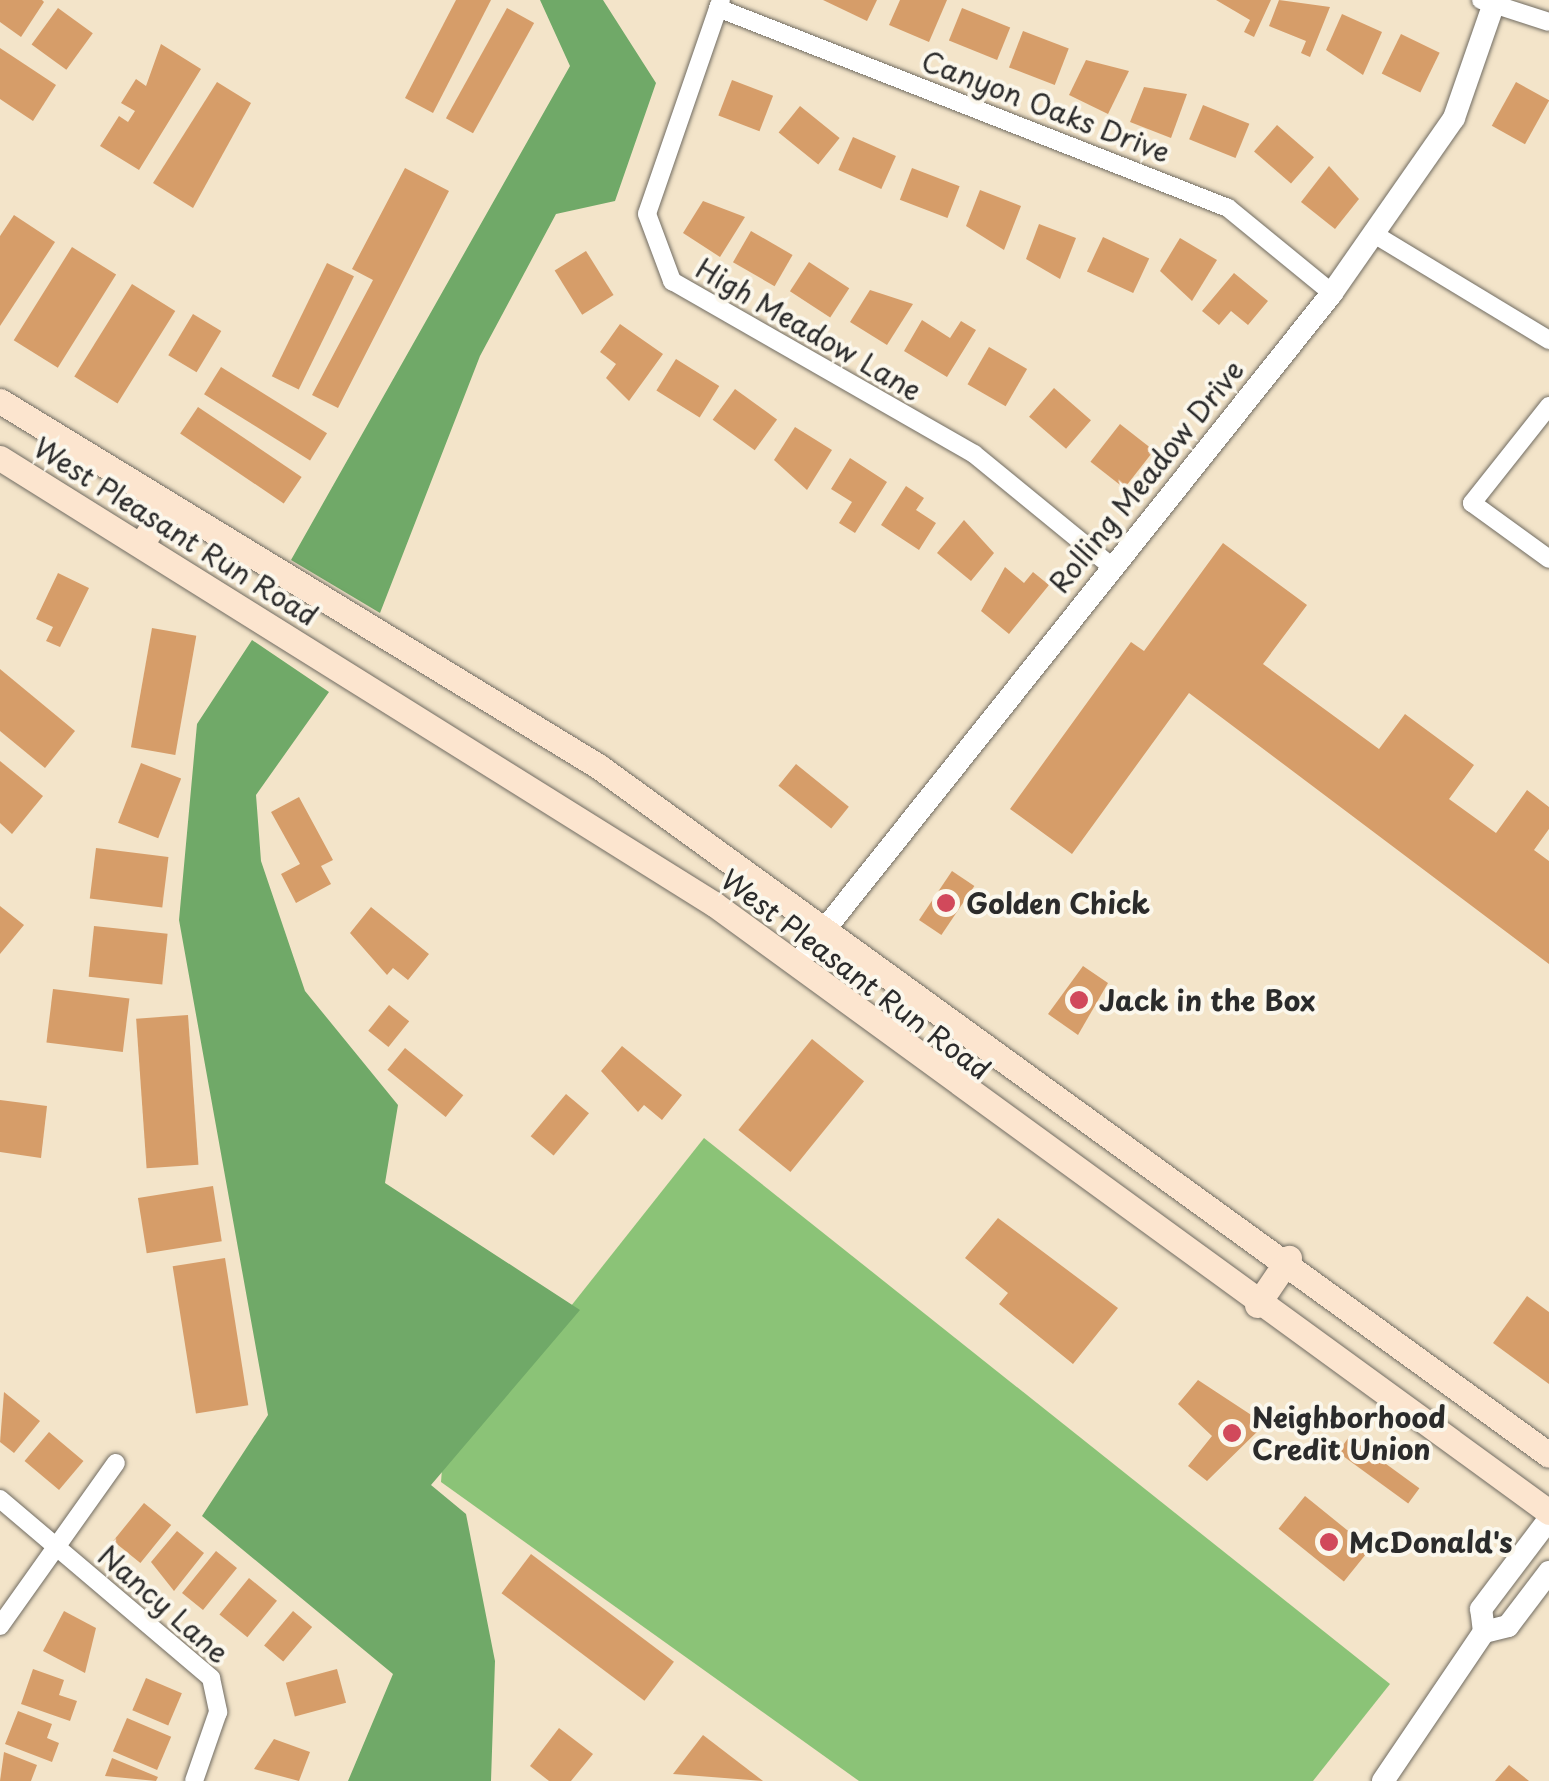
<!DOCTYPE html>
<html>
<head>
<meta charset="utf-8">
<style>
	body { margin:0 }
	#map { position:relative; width:1549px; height:1781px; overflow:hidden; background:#f3e4c9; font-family:"Playpen Sans",sans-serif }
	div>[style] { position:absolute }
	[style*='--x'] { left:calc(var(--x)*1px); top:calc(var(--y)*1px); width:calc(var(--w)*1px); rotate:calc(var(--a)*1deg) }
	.green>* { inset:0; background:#8bc377 }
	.forest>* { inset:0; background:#70a968 }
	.building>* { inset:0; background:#d69d69; transform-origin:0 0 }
	.roads { filter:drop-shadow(0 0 2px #716c62) drop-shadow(0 0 2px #716c62) }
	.minor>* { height:18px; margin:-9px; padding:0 9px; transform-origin:9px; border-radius:9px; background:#fff }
	.tertiary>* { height:22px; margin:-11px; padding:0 11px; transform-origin:11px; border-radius:11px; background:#fff }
	.secondary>* { height:25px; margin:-12.5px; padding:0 12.5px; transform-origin:12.5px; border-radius:12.5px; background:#fce5cf }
	.dots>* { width:28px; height:28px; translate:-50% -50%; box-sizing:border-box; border:5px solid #fbf7ec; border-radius:50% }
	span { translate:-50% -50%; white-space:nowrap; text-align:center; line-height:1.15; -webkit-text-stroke:8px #fbf7ec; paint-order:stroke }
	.street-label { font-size:28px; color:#2b2b2b }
	.poi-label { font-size:28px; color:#2b2b2b; font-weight:700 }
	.left { translate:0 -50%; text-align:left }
</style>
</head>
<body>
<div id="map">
	<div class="green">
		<i style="clip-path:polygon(704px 1138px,1390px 1684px,1313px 1781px,859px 1781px,441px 1482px,442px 1469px)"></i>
	</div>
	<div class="forest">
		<i style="clip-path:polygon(540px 0,603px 0,656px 83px,615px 201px,556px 214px,480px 356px,380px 613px,291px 560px,570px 66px)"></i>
		<i style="clip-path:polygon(252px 640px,329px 692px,256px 795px,261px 861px,305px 991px,398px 1105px,385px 1183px,580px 1310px,431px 1485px,466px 1514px,495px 1661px,491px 1781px,348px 1781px,393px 1674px,202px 1516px,268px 1415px,179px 920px,197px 724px)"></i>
	</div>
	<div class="building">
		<i style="clip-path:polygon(0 0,42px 0,44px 2px,21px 37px,0 22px)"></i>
		<i style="clip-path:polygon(456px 0,491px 0,433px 113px,405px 98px)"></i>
		<i style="clip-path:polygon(823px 0,877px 0,867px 21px)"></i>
		<i style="clip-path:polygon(900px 0,947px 0,929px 42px,889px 25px)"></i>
		<i style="clip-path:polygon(1216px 0,1271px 0,1254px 37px,1244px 32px,1250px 20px)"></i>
		<i style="clip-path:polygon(1279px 0,1330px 7px,1310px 57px,1301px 53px,1306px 41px,1269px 26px)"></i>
		<i style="left:58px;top:8px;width:43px;height:45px;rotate:36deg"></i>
		<i style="left:507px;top:8px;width:31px;height:126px;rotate:29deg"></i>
		<i style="left:962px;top:8px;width:52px;height:35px;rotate:22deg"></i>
		<i style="clip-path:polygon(1342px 14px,1382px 32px,1363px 75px,1326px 50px)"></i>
		<i style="left:1023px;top:31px;width:49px;height:39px;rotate:21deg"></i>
		<i style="left:1401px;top:34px;width:43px;height:44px;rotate:26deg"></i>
		<i style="clip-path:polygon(161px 44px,201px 69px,139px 170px,100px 146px,119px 116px,128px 122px,135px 111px,121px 103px,136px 79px,146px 86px)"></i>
		<i style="clip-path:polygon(0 48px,56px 85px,33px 121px,0 99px)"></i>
		<i style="clip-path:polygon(1086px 60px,1129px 71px,1108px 114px,1069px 95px)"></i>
		<i style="left:732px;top:80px;width:44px;height:38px;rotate:21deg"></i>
		<i style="clip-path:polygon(217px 82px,251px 103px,193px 208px,153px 183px)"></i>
		<i style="left:1516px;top:82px;width:38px;height:50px;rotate:29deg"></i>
		<i style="clip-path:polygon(1144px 87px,1187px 94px,1171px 138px,1130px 122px)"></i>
		<i style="left:1203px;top:105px;width:50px;height:37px;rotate:22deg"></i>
		<i style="left:800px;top:106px;width:51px;height:34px;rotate:39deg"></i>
		<i style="left:1277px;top:125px;width:49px;height:35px;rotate:41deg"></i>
		<i style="left:853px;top:137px;width:47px;height:36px;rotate:24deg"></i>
		<i style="clip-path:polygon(1329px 166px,1359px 199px,1335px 229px,1301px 202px)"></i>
		<i style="clip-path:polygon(405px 168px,449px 191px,338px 408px,312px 395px,373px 280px,352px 269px)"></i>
		<i style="left:912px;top:168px;width:51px;height:34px;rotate:21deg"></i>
		<i style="clip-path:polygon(980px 190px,1021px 206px,1004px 250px,966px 226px)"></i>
		<i style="clip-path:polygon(703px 201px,745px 217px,720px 257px,683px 233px)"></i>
		<i style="clip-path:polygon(14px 215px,55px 242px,0 326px,0 236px)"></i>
		<i style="clip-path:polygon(1039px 224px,1076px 238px,1060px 279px,1026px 259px)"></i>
		<i style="left:751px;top:231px;width:48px;height:36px;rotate:30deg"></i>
		<i style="left:1103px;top:237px;width:51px;height:38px;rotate:25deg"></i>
		<i style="clip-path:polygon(1180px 238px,1217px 260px,1192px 301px,1160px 271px)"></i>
		<i style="left:72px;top:247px;width:52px;height:110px;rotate:32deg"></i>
		<i style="left:586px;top:251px;width:52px;height:37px;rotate:58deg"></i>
		<i style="left:809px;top:262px;width:48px;height:35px;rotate:33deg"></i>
		<i style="left:327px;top:263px;width:30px;height:126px;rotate:26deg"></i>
		<i style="clip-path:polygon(1234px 273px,1268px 301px,1248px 325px,1231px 311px,1219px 325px,1202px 311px)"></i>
		<i style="left:132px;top:284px;width:51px;height:109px;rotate:32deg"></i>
		<i style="clip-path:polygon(870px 290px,913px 304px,887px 345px,850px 322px)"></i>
		<i style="left:193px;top:314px;width:33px;height:48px;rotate:31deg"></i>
		<i style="clip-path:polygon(922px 320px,950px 338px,961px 321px,976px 330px,947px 377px,904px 351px)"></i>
		<i style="clip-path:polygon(620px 324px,663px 354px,629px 401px,606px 378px,616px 364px,600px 352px)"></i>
		<i style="left:989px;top:347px;width:44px;height:43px;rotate:30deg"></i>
		<i style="left:676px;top:359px;width:51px;height:37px;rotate:32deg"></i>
		<i style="left:221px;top:367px;width:125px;height:32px;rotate:32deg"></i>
		<i style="left:1054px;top:388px;width:49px;height:38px;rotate:41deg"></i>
		<i style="left:735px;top:389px;width:52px;height:38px;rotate:36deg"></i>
		<i style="left:198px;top:407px;width:125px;height:32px;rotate:34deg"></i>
		<i style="left:1120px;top:424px;width:43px;height:48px;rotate:38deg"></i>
		<i style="clip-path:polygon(795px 427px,832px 450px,807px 490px,774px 460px)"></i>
		<i style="clip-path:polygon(850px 458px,887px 482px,855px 533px,839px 523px,852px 502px,831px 489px)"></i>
		<i style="clip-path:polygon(906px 486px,924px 498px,916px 510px,936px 523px,919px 550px,881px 525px)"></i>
		<i style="clip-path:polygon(964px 520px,994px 553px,971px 581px,937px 553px)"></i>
		<i style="clip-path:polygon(1223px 543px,1307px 605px,1263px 664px,1379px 749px,1405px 714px,1474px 765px,1449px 799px,1496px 833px,1527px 790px,1549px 807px,1549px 829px,1534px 850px,1549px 861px,1549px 964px,1189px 693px,1072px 854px,1010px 809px,1131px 642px,1144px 651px)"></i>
		<i style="clip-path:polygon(1005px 567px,1024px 583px,1033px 572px,1049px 585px,1009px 634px,981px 611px)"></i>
		<i style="clip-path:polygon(58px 573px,89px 588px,60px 647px,46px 641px,53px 627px,36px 619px)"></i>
		<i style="left:152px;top:628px;width:45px;height:121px;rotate:10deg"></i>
		<i style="clip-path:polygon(0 669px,75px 731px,45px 768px,0 731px)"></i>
		<i style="clip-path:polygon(0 761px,43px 796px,12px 834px,0 823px)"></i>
		<i style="left:141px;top:763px;width:43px;height:64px;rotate:21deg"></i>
		<i style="left:796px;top:764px;width:68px;height:28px;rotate:39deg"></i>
		<i style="clip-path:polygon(299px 797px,333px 860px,321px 866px,331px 884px,296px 903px,281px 874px,300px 864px,271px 812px)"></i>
		<i style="left:96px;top:848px;width:73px;height:51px;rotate:7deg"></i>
		<i style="left:952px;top:871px;width:27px;height:59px;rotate:34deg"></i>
		<i style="clip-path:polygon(0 906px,24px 925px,0 954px)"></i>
		<i style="clip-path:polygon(371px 907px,429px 954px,408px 980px,393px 968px,387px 975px,350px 933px)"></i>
		<i style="left:94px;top:926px;width:74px;height:51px;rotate:6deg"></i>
		<i style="clip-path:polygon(1083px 966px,1108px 983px,1078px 1035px,1048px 1014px)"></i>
		<i style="left:53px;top:989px;width:77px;height:54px;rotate:7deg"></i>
		<i style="left:389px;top:1005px;width:26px;height:33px;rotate:39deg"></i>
		<i style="left:188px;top:1015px;width:150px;height:52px;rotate:86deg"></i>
		<i style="left:812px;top:1039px;width:67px;height:117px;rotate:39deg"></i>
		<i style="clip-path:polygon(622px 1046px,682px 1095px,662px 1120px,644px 1105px,638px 1112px,601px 1071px)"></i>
		<i style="left:405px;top:1048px;width:75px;height:28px;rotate:39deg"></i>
		<i style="left:566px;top:1094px;width:30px;height:55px;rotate:40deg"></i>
		<i style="clip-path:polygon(0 1100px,47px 1106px,41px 1158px,0 1152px)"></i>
		<i style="left:213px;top:1186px;width:56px;height:76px;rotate:81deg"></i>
		<i style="clip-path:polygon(998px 1218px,1118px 1308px,1073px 1364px,999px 1304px,1008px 1293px,965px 1258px)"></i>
		<i style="left:225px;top:1258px;width:149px;height:53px;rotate:81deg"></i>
		<i style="clip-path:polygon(1527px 1296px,1549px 1312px,1549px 1384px,1493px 1343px)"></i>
		<i style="clip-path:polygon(1198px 1380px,1265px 1424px,1207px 1481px,1188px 1466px,1212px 1436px,1178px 1404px)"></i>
		<i style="clip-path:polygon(4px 1392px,40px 1421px,14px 1453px,0 1442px)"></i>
		<i style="left:49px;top:1432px;width:45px;height:38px;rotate:40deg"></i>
		<i style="left:1349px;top:1437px;width:87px;height:19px;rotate:36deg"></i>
		<i style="left:1305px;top:1496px;width:84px;height:42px;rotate:39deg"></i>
		<i style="left:144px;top:1503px;width:35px;height:49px;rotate:39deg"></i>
		<i style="clip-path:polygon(177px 1531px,204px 1553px,174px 1591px,151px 1562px)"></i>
		<i style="left:216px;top:1551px;width:27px;height:54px;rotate:39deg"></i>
		<i style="left:531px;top:1554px;width:179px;height:49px;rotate:37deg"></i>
		<i style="left:249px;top:1578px;width:36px;height:47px;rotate:39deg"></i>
		<i style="clip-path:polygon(64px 1611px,96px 1628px,85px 1673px,43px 1651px)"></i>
		<i style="left:293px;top:1611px;width:25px;height:45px;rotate:40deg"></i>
		<i style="clip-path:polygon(33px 1669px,64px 1680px,59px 1695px,77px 1701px,70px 1721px,21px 1704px)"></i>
		<i style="left:337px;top:1669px;width:35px;height:53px;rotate:75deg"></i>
		<i style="left:146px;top:1678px;width:39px;height:35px;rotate:23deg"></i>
		<i style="clip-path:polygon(18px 1711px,52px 1724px,47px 1738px,59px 1743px,52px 1762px,5px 1744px)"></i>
		<i style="left:127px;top:1718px;width:48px;height:36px;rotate:23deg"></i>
		<i style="clip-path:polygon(559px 1728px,593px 1754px,571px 1781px,549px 1781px,530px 1766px)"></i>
		<i style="clip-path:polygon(703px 1735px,763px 1781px,673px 1774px)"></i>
		<i style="clip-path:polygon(274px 1739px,310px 1752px,299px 1781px,254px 1769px)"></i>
		<i style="clip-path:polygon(4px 1752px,37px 1765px,31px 1781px,0 1781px)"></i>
		<i style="clip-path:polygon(112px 1758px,158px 1777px,156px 1781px,105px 1776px)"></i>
		<i style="clip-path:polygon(1509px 1765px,1529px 1781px,1495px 1781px)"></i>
	</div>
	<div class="roads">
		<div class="minor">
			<i style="--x:721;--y:0;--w:226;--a:109.1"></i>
			<i style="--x:647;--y:214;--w:72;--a:69.5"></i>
			<i style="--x:672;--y:281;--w:348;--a:29.8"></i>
			<i style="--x:974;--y:454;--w:177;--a:39.3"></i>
			<i style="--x:1481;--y:0;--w:71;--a:17.9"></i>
			<i style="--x:718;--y:8;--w:548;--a:21.41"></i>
			<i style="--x:1228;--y:208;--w:134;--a:39.3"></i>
			<i style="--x:1374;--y:234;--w:205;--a:31.2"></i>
			<i style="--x:1549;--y:406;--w:124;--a:128.4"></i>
			<i style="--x:1472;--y:503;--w:95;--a:36"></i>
			<i style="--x:0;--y:1499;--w:277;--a:40.3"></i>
			<i style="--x:211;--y:1678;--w:35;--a:78"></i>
			<i style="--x:218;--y:1712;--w:73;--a:109.2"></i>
			<i style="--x:0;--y:1626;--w:200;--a:-54.6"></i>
		</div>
		<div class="tertiary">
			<i style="--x:798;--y:963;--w:857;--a:-51.44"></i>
			<i style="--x:1332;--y:293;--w:213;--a:-55.1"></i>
			<i style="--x:1454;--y:118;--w:125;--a:-70.8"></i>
			<i style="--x:1484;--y:1632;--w:25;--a:-14"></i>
			<i style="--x:1508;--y:1626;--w:68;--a:-52.8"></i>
			<i style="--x:1383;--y:1781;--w:180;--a:-55.9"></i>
			<i style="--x:1484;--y:1632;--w:23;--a:-97"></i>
			<i style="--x:1481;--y:1609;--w:113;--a:-52.9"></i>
		</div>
		<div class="secondary">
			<i style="--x:0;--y:401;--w:701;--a:31.4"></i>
			<i style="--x:598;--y:766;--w:1174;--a:35.92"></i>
			<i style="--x:0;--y:458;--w:842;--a:31.99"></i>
			<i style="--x:714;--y:904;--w:1033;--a:36.06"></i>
			<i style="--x:141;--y:545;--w:49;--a:-58.2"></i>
			<i style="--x:1257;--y:1305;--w:57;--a:-55.8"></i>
		</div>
	</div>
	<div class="dots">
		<i style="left:946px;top:903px;background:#d1495b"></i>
		<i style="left:1079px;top:1000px;background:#d1495b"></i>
		<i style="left:1232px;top:1433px;background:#d1495b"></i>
		<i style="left:1329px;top:1542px;background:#d1495b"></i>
	</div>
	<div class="street-label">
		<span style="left:1046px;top:106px;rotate:21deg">Canyon Oaks Drive</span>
		<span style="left:809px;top:329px;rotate:30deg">High Meadow Lane</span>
		<span style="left:1146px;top:476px;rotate:-51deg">Rolling Meadow Drive</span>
		<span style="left:176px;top:531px;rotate:32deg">West Pleasant Run Road</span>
		<span style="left:856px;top:974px;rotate:37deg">West Pleasant Run Road</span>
		<span style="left:164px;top:1604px;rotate:41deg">Nancy Lane</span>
	</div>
	<div class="poi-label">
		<span class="left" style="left:966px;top:903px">Golden Chick</span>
		<span class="left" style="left:1099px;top:1000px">Jack in the Box</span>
		<span class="left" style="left:1252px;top:1433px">Neighborhood<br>Credit Union</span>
		<span class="left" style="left:1349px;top:1542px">McDonald's</span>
	</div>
</div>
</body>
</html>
